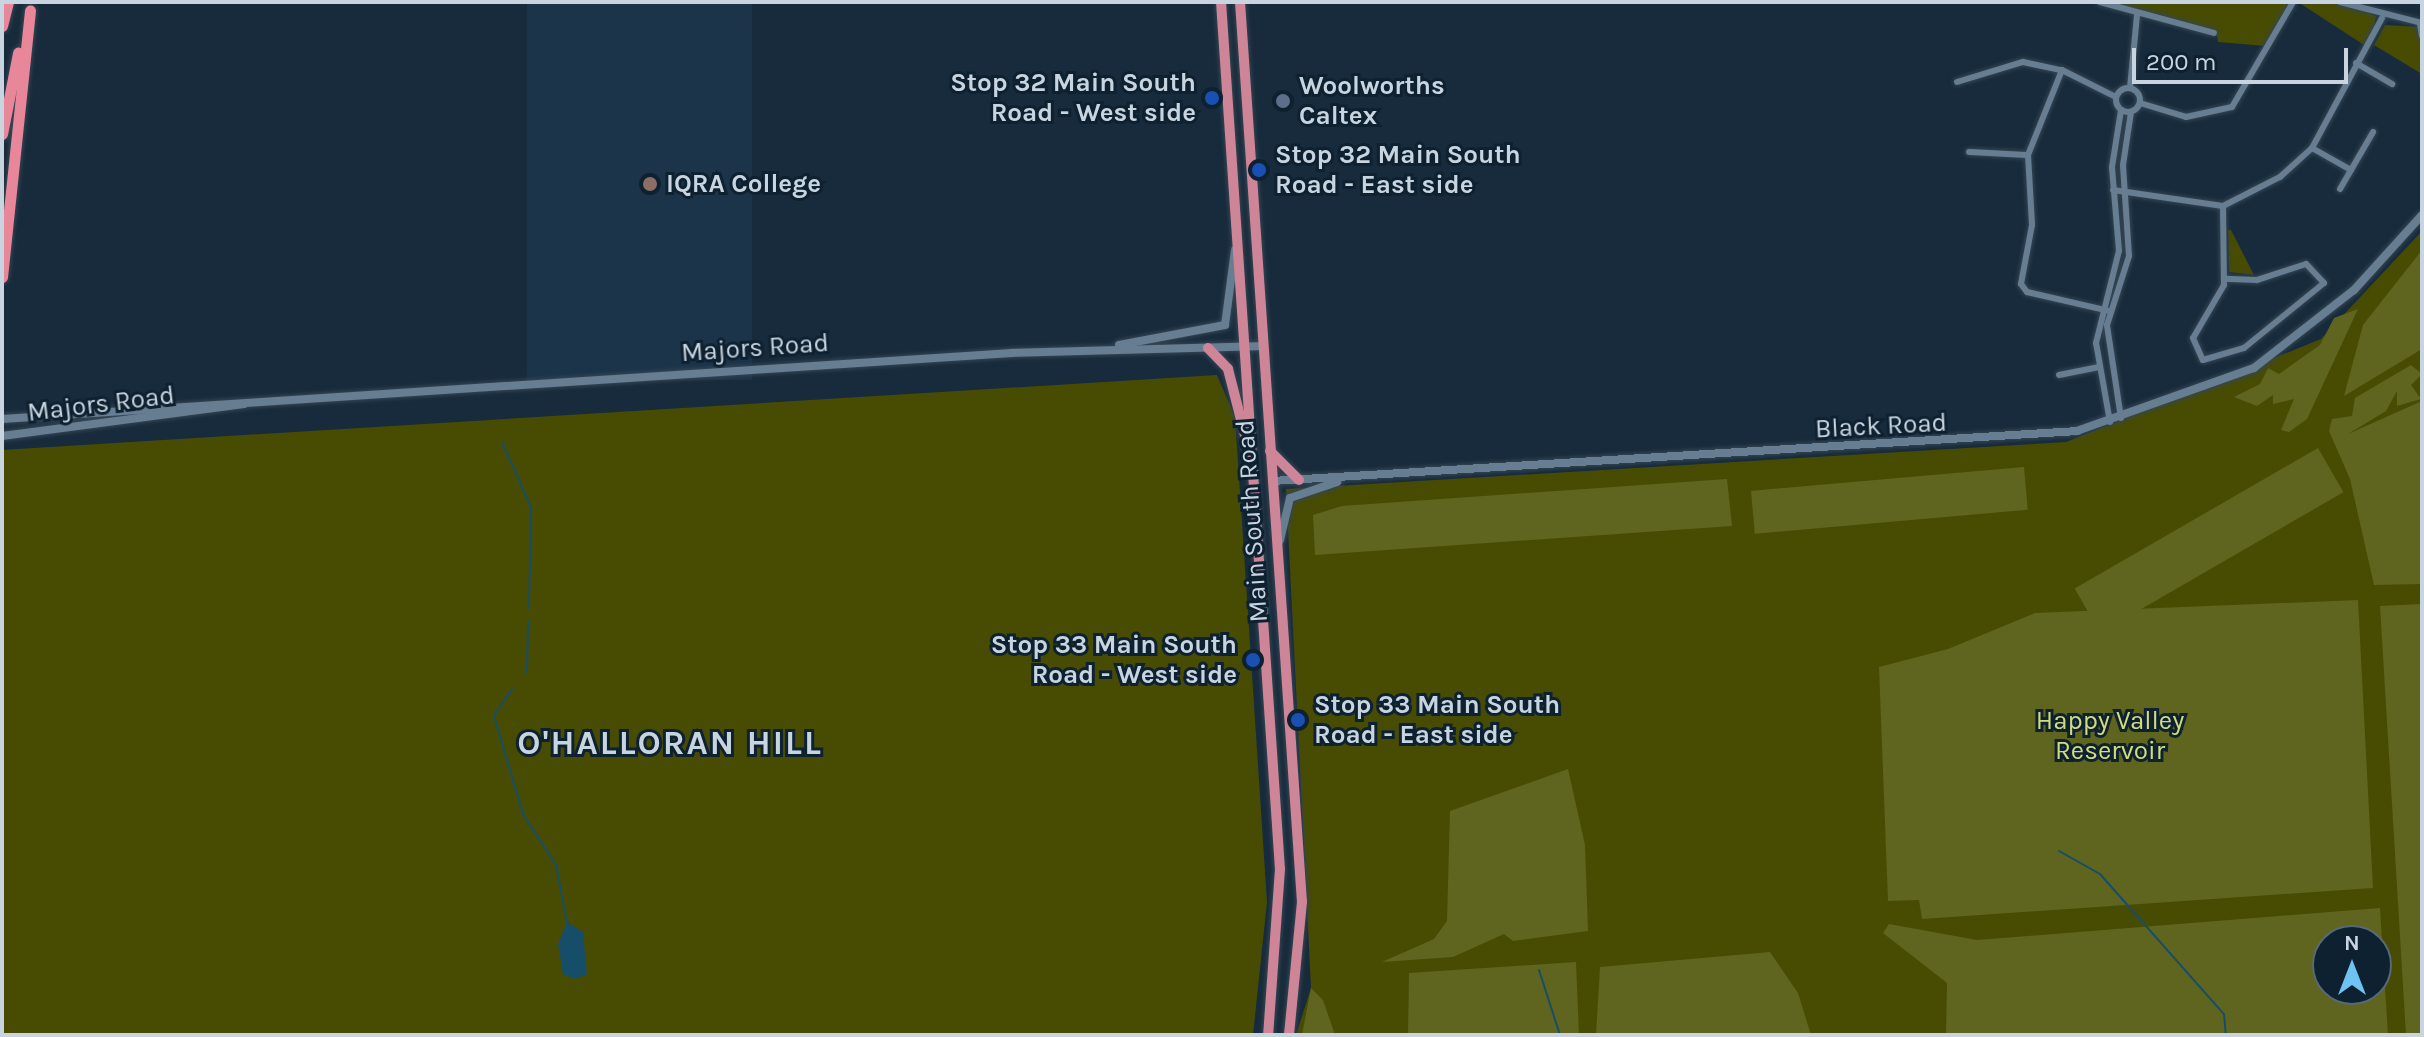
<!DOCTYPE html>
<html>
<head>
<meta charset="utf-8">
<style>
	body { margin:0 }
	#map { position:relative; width:2424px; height:1037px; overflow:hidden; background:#172b3c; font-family:Karla,sans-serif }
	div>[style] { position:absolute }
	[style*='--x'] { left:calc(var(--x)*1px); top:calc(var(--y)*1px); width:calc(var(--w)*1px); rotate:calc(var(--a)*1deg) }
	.built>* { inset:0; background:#1b344a; transform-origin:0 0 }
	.green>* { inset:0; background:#484c03 }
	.forest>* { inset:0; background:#5f641f; transform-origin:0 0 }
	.water>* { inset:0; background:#164e6a }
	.stream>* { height:2px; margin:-1px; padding:0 1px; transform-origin:1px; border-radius:1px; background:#164e6a }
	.roads { filter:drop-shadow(0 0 2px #354553) drop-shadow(0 0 2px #354553) }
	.minor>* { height:6px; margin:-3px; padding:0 3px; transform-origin:3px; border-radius:3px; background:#677d91 }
	.minor>.ring { margin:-3px; padding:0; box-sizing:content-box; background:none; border:6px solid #677d91; border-radius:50% }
	.secondary>* { height:8px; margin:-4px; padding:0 4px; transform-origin:4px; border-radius:4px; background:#677d91 }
	.trunk>* { height:10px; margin:-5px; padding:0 5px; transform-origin:5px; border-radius:5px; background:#cf8598 }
	.motorway>* { height:11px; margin:-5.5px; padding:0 5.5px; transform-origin:5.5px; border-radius:5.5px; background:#e9879a }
	.dots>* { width:22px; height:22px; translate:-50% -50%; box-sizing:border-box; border:4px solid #0e2131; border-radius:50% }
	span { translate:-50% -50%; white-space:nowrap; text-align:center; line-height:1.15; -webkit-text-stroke:6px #0e2131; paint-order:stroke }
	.poi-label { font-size:26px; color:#c8d4df; font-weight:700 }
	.right { translate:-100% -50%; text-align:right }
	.left { translate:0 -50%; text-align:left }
	.street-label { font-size:26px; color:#c8d4df }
	.park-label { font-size:26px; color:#d3dc7b }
	.district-label { font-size:34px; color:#c8d4df; font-weight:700; letter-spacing:2px }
	.frame { position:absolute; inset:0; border:4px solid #c8d4df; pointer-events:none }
	.north { position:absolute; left:2312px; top:925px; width:80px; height:80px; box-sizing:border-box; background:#0e2131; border:2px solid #586977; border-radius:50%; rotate:0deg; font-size:22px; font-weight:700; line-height:32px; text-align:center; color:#c8d4df }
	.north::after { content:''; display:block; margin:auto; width:28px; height:36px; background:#6fc2f4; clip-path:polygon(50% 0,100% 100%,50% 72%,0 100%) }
	.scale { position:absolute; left:2132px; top:48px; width:216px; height:36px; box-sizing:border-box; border:4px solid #c8d4df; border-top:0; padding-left:10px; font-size:24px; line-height:28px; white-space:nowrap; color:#c8d4df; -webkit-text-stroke:6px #0e2131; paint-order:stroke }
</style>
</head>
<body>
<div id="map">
	<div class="built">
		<i style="left:527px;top:2px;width:225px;height:378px"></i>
	</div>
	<div class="green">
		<i style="clip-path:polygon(2100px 2px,2293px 2px,2266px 46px,2218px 42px,2217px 36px)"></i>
		<i style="clip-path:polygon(2298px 2px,2346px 2px,2376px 16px,2374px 28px,2364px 45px)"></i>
		<i style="clip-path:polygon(2385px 25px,2420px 27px,2422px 74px,2374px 45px)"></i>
		<i style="clip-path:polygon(2228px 230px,2231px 230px,2254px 275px,2229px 272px)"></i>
		<i style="clip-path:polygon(evenodd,2422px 231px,2422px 1035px,1296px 1035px,1311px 988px,1286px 489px,2066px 442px,2321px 339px,2422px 231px,2328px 941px,2376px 941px,2376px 989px,2328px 989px,2328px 941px)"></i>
		<i style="clip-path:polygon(1217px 375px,1235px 417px,1267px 902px,1253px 1035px,2px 1035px,2px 450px)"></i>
	</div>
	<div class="forest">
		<i style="clip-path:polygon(2422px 250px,2422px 349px,2344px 396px,2363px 325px)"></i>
		<i style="clip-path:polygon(2358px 309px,2307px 419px,2289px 432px,2281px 430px,2294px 399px,2273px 404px,2273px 395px,2257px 406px,2234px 397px,2260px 384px,2268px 368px,2279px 374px,2320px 345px,2334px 318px)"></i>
		<i style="clip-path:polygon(2411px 365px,2422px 374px,2411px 385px,2421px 399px,2397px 406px,2397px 391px,2386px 411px,2348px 434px,2422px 401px,2422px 584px,2374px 585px,2350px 479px,2329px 431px,2332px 419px,2352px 416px,2355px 398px)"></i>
		<i style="left:2318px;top:448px;width:51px;height:281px;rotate:60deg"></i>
		<i style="left:2024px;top:467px;width:43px;height:274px;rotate:85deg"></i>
		<i style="clip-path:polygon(1727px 479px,1732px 526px,1315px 555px,1313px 515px,1342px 506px)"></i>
		<i style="clip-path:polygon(2358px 600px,2373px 888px,1922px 919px,1919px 900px,1888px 901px,1879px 667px,1948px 649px,2035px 613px)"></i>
		<i style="clip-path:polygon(2422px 604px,2422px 1035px,2406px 1035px,2380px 606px)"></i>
		<i style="clip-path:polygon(1568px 769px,1585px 845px,1588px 931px,1513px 941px,1504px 934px,1453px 957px,1382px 962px,1434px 939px,1447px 921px,1450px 811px)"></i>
		<i style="clip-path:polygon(evenodd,2380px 908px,2388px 1035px,1946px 1035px,1947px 983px,1883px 933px,1889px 924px,1977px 940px,2380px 908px,2328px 941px,2376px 941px,2376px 989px,2328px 989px,2328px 941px)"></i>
		<i style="clip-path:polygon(1770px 952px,1798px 993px,1811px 1035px,1596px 1035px,1600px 967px)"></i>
		<i style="clip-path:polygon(1576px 962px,1579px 1035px,1408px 1035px,1409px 973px)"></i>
		<i style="clip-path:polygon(1311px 988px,1323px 1000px,1335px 1035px,1302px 1035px)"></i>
	</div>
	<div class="water">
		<i style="clip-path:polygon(567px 922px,583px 932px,587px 974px,575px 979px,563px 974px,558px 944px)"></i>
	</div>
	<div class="stream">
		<i style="--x:502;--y:442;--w:71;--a:66"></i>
		<i style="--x:531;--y:507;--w:101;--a:91.1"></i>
		<i style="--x:527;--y:672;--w:51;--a:-88.9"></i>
		<i style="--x:512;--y:689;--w:32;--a:124"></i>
		<i style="--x:494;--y:716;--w:102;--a:73.5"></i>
		<i style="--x:523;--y:814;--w:61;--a:57.1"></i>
		<i style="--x:556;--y:865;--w:58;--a:79.1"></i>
		<i style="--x:2059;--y:851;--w:47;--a:29.3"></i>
		<i style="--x:2100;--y:874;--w:187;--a:48.5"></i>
		<i style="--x:2224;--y:1014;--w:21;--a:85"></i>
		<i style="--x:1539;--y:970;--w:68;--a:72.1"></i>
	</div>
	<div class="roads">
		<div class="minor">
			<i style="--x:2100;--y:2;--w:118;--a:15.2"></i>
			<i style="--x:2340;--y:2;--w:85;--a:14.4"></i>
			<i style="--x:2420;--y:24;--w:12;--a:81"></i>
			<i style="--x:2356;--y:63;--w:42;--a:30.3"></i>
			<i style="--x:2062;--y:70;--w:92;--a:111.8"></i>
			<i style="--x:2028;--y:155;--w:70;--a:86.7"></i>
			<i style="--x:2032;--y:225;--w:60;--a:100.6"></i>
			<i style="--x:2021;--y:284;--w:10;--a:53"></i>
			<i style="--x:2027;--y:292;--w:84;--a:13"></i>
			<i style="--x:1957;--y:82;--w:69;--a:-16.9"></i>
			<i style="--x:2023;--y:62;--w:40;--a:12"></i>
			<i style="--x:2062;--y:70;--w:60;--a:26.6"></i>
			<i style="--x:2130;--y:88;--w:73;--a:-84.5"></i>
			<i class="ring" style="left:2116px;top:88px;width:18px;height:18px"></i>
			<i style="--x:2140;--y:103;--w:48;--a:16.9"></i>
			<i style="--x:2186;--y:117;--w:47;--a:-12.3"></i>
			<i style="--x:2232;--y:107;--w:121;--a:-59.8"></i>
			<i style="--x:2312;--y:148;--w:45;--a:29.4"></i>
			<i style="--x:1969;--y:152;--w:59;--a:2.9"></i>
			<i style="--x:2340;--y:189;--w:66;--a:-59.9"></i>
			<i style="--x:2113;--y:190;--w:111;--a:8.3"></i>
			<i style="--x:2223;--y:206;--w:64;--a:-27"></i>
			<i style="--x:2280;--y:177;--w:43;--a:-42.2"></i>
			<i style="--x:2312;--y:148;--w:148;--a:-61.7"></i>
			<i style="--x:2223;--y:206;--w:79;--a:89.3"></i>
			<i style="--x:2224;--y:285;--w:61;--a:120.3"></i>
			<i style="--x:2193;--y:338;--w:24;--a:66"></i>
			<i style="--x:2203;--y:360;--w:43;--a:-16.3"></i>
			<i style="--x:2244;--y:348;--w:103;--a:-39.1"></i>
			<i style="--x:2324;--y:283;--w:26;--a:-133"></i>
			<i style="--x:2306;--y:264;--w:52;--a:161.9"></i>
			<i style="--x:2257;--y:280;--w:33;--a:-178"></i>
			<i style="--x:2059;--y:375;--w:41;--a:-11.3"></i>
			<i style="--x:2121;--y:418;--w:94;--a:-98.6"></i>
			<i style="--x:2107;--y:325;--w:72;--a:-72.3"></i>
			<i style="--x:2129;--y:256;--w:91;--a:-93.8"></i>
			<i style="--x:2123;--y:165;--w:54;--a:-81.4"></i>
			<i style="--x:2110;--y:422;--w:80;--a:-100"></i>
			<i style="--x:2096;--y:343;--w:95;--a:-76"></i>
			<i style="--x:2119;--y:251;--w:84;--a:-94.8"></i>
			<i style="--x:2112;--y:167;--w:58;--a:-81"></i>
		</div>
		<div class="secondary">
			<i style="--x:1119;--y:345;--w:108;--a:-10.7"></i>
			<i style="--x:1225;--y:325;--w:76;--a:-82.4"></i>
			<i style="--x:2;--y:419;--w:1012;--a:-3.74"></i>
			<i style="--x:1012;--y:353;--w:249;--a:-1.6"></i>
			<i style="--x:2;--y:436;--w:244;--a:-7.5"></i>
			<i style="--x:1272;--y:481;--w:807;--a:-3.55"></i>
			<i style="--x:2077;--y:431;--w:188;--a:-19.6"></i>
			<i style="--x:2254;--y:368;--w:127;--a:-38"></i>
			<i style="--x:2354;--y:290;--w:101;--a:-47.8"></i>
			<i style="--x:1280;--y:540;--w:43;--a:-76.6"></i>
			<i style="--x:1290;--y:498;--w:50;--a:-18.8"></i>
		</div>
		<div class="trunk">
			<i style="--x:1221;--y:2;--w:869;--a:86.11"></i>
			<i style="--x:1280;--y:869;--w:166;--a:94.1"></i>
			<i style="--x:1240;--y:2;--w:902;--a:86.06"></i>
			<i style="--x:1302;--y:902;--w:134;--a:95.6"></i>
			<i style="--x:1208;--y:348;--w:29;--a:46"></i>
			<i style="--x:1228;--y:369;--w:81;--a:75.6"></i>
			<i style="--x:1270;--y:451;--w:41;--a:45"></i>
		</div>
		<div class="motorway">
			<i style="--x:2;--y:26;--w:25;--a:-76"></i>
			<i style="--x:2;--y:134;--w:83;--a:-78.8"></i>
			<i style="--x:2;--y:277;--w:268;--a:-84"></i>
		</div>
	</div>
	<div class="dots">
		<i style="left:1212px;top:98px;background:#1a4fb4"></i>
		<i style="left:1283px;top:101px;background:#5c6f8a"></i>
		<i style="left:1259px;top:170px;background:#1a4fb4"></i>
		<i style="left:650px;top:184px;background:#8d6e63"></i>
		<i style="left:1253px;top:660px;background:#1a4fb4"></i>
		<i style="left:1298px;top:720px;background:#1a4fb4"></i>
	</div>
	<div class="poi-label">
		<span class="right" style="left:1196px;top:98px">Stop 32 Main South<br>Road - West side</span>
		<span class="left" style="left:1299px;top:101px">Woolworths<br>Caltex</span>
		<span class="left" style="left:1275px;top:170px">Stop 32 Main South<br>Road - East side</span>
		<span class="left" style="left:666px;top:184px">IQRA College</span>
		<span class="right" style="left:1237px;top:660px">Stop 33 Main South<br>Road - West side</span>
		<span class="left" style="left:1314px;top:720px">Stop 33 Main South<br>Road - East side</span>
	</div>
	<div class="street-label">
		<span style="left:755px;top:348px;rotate:-4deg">Majors Road</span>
		<span style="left:101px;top:404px;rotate:-7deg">Majors Road</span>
		<span style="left:1881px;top:426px;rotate:-3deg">Black Road</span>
		<span style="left:1252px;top:521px;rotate:-94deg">Main South Road</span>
	</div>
	<div class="park-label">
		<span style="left:2110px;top:736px">Happy Valley<br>Reservoir</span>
	</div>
	<div class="district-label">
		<span style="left:670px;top:744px">O'HALLORAN HILL</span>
	</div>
	<div class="frame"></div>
	<div class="north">N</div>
	<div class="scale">200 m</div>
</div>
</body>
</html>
